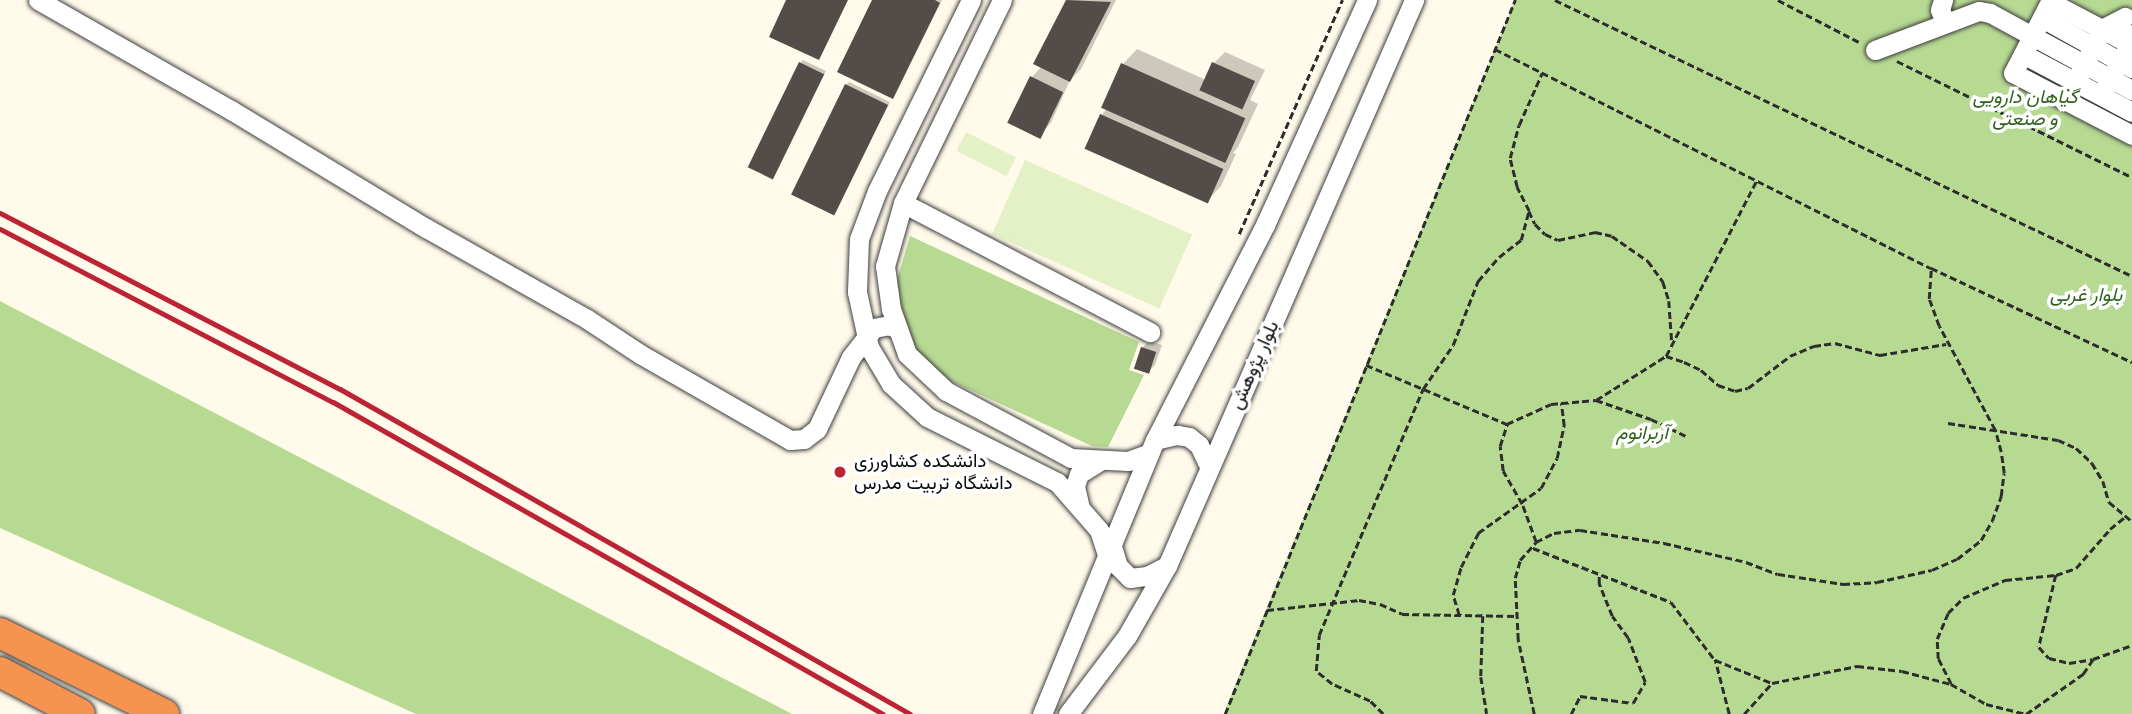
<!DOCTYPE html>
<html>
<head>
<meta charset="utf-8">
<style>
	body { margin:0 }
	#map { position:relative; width:2132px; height:714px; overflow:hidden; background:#fffaea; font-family:"Roboto Serif",Vazirmatn,serif }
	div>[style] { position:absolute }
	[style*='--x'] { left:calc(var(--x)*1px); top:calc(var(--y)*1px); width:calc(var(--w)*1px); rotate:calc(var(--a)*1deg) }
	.forest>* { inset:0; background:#b7da93 }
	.pitch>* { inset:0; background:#e4f0c6; transform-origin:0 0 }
	.shadow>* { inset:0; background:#0003 }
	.building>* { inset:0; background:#544c48; transform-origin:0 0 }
	.path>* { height:2.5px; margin-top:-1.25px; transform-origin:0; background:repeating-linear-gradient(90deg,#2d2d2d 0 7px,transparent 0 10.5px) }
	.roads { filter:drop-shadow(0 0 2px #3e3e3e) drop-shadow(0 0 2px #3e3e3e) }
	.minor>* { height:19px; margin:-9.5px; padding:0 9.5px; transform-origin:9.5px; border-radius:9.5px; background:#fff }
	.highway>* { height:30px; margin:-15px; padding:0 15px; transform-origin:15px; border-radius:15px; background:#f69351 }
	.rail>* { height:5px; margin:-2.5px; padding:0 2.5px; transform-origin:2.5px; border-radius:2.5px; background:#bc2333 }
	.dots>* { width:19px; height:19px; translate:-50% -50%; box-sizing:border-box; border:4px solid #fff; border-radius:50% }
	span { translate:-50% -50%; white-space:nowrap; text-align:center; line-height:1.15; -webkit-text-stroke:7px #fff; paint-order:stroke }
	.park-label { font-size:19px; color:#2f631c; font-style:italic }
	.street-label { font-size:19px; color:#0b0b0b }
	.poi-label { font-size:19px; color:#0b0b0b }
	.left { translate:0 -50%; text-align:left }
</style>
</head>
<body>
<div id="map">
	<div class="forest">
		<i style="clip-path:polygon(1515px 0,2132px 0,2132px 714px,1227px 714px,1227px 705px)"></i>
		<i style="clip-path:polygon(910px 236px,1139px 342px,1129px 370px,1144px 375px,1108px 447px,1092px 446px,944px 378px,919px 356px,898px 305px,896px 283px)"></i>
		<i style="clip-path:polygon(0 301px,792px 714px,416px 714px,0 528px)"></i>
	</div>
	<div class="pitch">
		<i style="left:966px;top:132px;width:56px;height:21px;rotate:27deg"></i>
		<i style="left:1025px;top:160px;width:183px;height:81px;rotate:24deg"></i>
	</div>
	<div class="shadow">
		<i style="clip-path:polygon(874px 0,942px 0,893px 97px)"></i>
		<i style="clip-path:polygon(1068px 0,1116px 0,1081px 69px,1070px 80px,1051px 123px,1040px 134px,1010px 122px,1032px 77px,1042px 66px,1036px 63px)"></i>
		<i style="clip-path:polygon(1137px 49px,1206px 80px,1214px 63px,1225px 52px,1265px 70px,1250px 100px,1258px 104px,1238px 147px,1233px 153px,1236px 154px,1221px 186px,1207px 201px,1101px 115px,1107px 109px,1103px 107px,1123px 64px)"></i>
		<i style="clip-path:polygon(803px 60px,826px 71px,775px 174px,800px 63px)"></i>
		<i style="clip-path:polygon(849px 82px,890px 102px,833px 213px,846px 85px)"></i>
		<i style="clip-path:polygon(1149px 341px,1162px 345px,1155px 365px,1148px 372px,1142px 348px)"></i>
	</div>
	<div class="building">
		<i style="clip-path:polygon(786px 0,848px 0,819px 60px,769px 37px)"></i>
		<i style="clip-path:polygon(872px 0,935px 0,940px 3px,893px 99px,837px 72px)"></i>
		<i style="clip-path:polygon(1066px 0,1111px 2px,1070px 82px,1033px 64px)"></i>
		<i style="left:799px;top:62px;width:28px;height:117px;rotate:26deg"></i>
		<i style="left:1212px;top:62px;width:47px;height:31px;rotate:24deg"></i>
		<i style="left:1121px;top:63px;width:136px;height:49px;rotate:24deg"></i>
		<i style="left:1030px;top:76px;width:37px;height:52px;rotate:26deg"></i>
		<i style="left:845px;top:84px;width:48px;height:123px;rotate:26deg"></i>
		<i style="left:1100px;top:114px;width:135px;height:38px;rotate:24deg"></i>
		<i style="left:1141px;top:347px;width:16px;height:23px;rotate:18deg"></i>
	</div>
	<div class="path">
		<i style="--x:1555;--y:0;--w:640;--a:25.56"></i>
		<i style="--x:1778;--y:0;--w:91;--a:27.4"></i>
		<i style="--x:1495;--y:49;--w:488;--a:26.7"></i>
		<i style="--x:1931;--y:268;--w:222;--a:25.1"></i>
		<i style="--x:1897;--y:61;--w:262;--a:26.3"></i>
		<i style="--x:1529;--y:211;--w:14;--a:65"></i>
		<i style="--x:1535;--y:224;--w:14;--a:45"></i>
		<i style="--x:1545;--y:234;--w:14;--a:25"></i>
		<i style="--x:1558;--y:240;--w:38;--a:-12"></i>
		<i style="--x:1595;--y:232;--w:17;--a:13"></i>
		<i style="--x:1612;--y:236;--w:44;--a:34.8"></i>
		<i style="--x:1648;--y:261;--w:26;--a:54"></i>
		<i style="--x:1663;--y:282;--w:20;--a:72"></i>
		<i style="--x:1669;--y:301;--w:39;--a:86"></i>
		<i style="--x:1239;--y:234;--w:256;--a:-66.2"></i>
		<i style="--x:1666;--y:356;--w:19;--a:18"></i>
		<i style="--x:1684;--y:362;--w:19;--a:25"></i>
		<i style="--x:1701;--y:370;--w:23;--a:41"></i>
		<i style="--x:1718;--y:385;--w:18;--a:19"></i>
		<i style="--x:1735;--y:391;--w:13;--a:-13"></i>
		<i style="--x:1748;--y:388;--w:53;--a:-37.3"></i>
		<i style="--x:1790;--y:356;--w:26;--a:-23"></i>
		<i style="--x:1814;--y:346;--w:21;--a:-8"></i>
		<i style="--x:1835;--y:343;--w:47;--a:14.9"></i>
		<i style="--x:1880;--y:355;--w:67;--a:-9.5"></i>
		<i style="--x:1366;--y:365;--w:153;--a:22.7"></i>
		<i style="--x:1596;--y:400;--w:83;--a:-32.2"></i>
		<i style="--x:1666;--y:356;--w:198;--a:-62.7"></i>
		<i style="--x:1948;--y:423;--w:111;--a:8.8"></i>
		<i style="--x:2058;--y:440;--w:20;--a:24"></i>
		<i style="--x:2076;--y:448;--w:22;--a:43"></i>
		<i style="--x:2092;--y:463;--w:21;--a:59"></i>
		<i style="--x:2103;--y:481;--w:22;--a:74"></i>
		<i style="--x:2109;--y:502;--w:30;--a:40"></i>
		<i style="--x:1536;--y:542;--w:40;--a:-110.2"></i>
		<i style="--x:1522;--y:504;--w:38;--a:-120"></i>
		<i style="--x:1503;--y:471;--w:25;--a:-97"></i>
		<i style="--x:1500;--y:446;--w:23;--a:-72"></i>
		<i style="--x:1507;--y:424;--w:48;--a:-24.4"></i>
		<i style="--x:1551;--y:404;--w:45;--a:-5.1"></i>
		<i style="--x:1596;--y:400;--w:58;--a:19.1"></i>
		<i style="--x:1651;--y:419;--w:41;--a:25.9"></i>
		<i style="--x:1533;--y:548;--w:148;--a:21.4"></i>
		<i style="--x:1671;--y:602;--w:73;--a:52.8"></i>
		<i style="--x:2056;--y:575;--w:74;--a:103.3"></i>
		<i style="--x:2039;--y:647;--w:15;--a:48"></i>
		<i style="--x:2049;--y:658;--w:21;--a:14"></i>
		<i style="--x:2069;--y:663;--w:24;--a:-9"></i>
		<i style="--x:2093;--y:659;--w:41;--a:-19.7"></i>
		<i style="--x:1267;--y:610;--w:93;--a:-6.2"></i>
		<i style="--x:1359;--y:600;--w:21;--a:11"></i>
		<i style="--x:1380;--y:604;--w:24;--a:24"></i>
		<i style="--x:1402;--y:614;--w:114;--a:1"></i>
		<i style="--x:1459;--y:615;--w:21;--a:-107"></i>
		<i style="--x:1453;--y:595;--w:29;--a:-74"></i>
		<i style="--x:1461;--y:567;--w:38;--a:-63"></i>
		<i style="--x:1478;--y:533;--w:77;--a:-35.5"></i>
		<i style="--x:1541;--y:488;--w:34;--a:-62"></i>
		<i style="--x:1557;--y:458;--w:33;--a:-78"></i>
		<i style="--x:1564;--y:426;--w:23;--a:-97"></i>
		<i style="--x:1483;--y:616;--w:61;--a:91.9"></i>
		<i style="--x:1481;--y:677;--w:37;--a:81"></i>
		<i style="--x:1951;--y:684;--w:28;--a:-117"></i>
		<i style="--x:1938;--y:659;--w:20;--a:-93"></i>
		<i style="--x:1937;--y:639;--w:28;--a:-67"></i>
		<i style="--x:1948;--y:613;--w:21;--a:-45"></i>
		<i style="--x:1963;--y:598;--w:46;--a:-23.2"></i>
		<i style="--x:2005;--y:580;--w:51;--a:-5.6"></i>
		<i style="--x:2056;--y:575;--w:21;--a:-19"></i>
		<i style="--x:2076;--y:568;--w:52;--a:-48.9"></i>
		<i style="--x:2110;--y:529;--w:19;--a:-39"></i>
		<i style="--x:1225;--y:714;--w:771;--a:-67.89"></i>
		<i style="--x:1383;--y:714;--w:18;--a:-135"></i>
		<i style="--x:1370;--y:701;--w:42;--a:-155.9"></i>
		<i style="--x:1332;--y:684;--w:21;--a:-141"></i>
		<i style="--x:1316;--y:671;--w:36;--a:-85"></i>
		<i style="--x:1319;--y:635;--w:267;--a:-67.1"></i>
		<i style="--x:1423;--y:389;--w:53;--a:-55.7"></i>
		<i style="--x:1453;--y:345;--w:69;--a:-68.7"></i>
		<i style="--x:1478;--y:281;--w:32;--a:-49"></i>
		<i style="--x:1499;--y:257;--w:28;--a:-38"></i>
		<i style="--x:1521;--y:240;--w:30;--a:-75"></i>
		<i style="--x:1529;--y:211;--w:27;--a:-117"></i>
		<i style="--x:1517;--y:187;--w:30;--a:-104"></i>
		<i style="--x:1510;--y:158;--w:34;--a:-75"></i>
		<i style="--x:1519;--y:125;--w:57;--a:-66.1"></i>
		<i style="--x:1534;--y:714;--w:76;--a:-102.2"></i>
		<i style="--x:1518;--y:640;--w:62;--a:-92.8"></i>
		<i style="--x:1515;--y:578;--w:19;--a:-74"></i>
		<i style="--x:1520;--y:560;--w:24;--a:-48"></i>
		<i style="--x:1536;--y:542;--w:20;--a:-27"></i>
		<i style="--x:1554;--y:533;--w:26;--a:-7"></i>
		<i style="--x:1580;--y:530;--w:85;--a:8.8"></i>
		<i style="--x:1664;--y:543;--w:84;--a:13"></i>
		<i style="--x:1746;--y:562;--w:34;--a:21"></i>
		<i style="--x:1778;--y:574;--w:66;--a:8.7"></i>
		<i style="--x:1843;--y:584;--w:34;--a:-3"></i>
		<i style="--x:1877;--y:582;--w:56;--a:-12.3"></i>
		<i style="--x:1932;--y:570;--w:27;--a:-24"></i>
		<i style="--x:1957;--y:559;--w:31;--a:-38"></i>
		<i style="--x:1981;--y:540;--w:22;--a:-60"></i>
		<i style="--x:1992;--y:521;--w:27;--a:-70"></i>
		<i style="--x:2001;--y:496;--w:23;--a:-83"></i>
		<i style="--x:2004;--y:473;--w:21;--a:-98"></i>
		<i style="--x:2001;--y:452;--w:23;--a:-105"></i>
		<i style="--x:1995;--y:430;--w:118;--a:-118.3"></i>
		<i style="--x:1939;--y:326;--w:29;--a:-110"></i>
		<i style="--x:1929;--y:299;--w:31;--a:-86"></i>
		<i style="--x:1571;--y:714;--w:20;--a:-63"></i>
		<i style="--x:1580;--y:696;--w:53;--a:7.5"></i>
		<i style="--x:1633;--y:703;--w:24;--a:-60"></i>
		<i style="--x:1645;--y:682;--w:47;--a:-111.1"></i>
		<i style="--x:1628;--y:638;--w:27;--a:-126"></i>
		<i style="--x:1612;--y:616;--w:35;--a:-112"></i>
		<i style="--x:1599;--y:584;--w:10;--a:-90"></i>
		<i style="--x:1729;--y:714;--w:56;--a:-104.5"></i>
		<i style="--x:1715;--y:660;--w:61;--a:22"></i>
		<i style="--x:1744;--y:714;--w:42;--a:-47.9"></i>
		<i style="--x:1772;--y:683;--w:87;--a:-11.3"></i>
		<i style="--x:1857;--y:666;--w:45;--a:6.3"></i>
		<i style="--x:1902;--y:671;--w:51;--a:14.9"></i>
		<i style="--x:1951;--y:684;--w:40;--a:29.7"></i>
		<i style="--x:1986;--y:704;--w:41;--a:14"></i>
		<i style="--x:2026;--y:714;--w:70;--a:-35.1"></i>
		<i style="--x:2083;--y:674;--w:18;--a:-56"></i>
	</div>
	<div class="roads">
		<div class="minor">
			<i style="--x:38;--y:0;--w:222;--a:29.7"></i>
			<i style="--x:231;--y:110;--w:228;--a:31.2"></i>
			<i style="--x:426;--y:228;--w:185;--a:29.5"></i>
			<i style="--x:587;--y:319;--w:64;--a:33.4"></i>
			<i style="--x:640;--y:354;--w:173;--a:29.8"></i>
			<i style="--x:790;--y:440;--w:14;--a:-4"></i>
			<i style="--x:804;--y:439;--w:16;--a:-38"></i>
			<i style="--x:817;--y:429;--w:80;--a:-64.7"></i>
			<i style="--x:851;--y:357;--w:37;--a:-52"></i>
			<i style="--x:874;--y:328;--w:15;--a:-11"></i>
			<i style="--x:889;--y:325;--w:10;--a:24"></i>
			<i style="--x:971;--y:0;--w:213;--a:116.2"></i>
			<i style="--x:877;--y:191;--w:51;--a:110.6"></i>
			<i style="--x:859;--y:239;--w:53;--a:92.2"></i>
			<i style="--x:857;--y:292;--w:56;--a:77.7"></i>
			<i style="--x:869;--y:347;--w:43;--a:59.3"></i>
			<i style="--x:891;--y:384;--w:49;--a:42.5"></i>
			<i style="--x:927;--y:417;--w:145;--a:26.6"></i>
			<i style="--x:1057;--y:482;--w:64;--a:48.8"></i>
			<i style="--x:1099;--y:530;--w:25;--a:72"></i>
			<i style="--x:1002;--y:0;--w:226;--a:116"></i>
			<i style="--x:903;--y:203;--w:66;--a:105.9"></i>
			<i style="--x:885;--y:266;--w:43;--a:82.1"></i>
			<i style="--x:891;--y:309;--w:48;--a:70.4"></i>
			<i style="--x:907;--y:354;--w:54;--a:43.5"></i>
			<i style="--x:946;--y:391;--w:142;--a:28.2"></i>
			<i style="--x:1071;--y:458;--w:57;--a:3"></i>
			<i style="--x:1128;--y:461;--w:23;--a:-20"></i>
			<i style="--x:1943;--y:0;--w:10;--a:107"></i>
			<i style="--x:1940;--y:10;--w:13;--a:67"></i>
			<i style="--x:2042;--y:18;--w:103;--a:29.1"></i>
			<i style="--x:2132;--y:45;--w:93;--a:-152.3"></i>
			<i style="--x:2050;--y:2;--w:80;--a:117.5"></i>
			<i style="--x:2013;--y:73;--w:134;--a:27.5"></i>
			<i style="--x:1875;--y:50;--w:111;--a:-20.6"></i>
			<i style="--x:1979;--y:11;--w:11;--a:10"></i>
			<i style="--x:1990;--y:13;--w:162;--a:28.5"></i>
			<i style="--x:2023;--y:54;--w:123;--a:28"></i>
			<i style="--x:2079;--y:75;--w:51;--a:-63.4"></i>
			<i style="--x:2102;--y:29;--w:26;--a:-28"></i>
			<i style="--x:2105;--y:88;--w:51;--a:-60.4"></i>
			<i style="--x:2130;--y:44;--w:10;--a:-90"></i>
			<i style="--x:903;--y:203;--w:279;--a:27.6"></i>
			<i style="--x:1155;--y:440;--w:23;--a:-13"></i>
			<i style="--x:1177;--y:435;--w:12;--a:9"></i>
			<i style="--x:1189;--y:437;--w:13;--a:39"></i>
			<i style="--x:1199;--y:445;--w:23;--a:65"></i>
			<i style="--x:1080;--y:508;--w:23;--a:-103"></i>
			<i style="--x:1075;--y:486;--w:13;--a:-72"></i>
			<i style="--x:1079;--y:474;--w:26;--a:-32"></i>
			<i style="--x:1111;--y:543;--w:24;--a:73"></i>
			<i style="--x:1118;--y:566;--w:17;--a:45"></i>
			<i style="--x:1130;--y:578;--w:17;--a:-7"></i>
			<i style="--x:1147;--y:576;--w:22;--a:-27"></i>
			<i style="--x:1042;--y:714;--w:296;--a:-67.6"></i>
			<i style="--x:1155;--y:440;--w:242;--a:-62.9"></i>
			<i style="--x:1265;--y:225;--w:247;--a:-65.6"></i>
			<i style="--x:1068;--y:714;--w:98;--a:-52.9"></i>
			<i style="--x:1127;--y:636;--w:81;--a:-60.3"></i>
			<i style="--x:1167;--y:566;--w:618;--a:-66.42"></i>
		</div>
		<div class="highway">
			<i style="--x:0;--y:633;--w:183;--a:26.3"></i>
			<i style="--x:0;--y:672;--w:90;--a:27.7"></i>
		</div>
	</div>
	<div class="rail">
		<i style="--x:0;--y:213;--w:383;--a:27.4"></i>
		<i style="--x:340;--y:389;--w:656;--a:29.69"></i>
		<i style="--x:0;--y:229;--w:375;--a:27.5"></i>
		<i style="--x:333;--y:402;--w:632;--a:29.57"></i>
	</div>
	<div class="dots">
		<i style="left:840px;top:472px;background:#bc2333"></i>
	</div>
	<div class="park-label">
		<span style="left:2025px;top:108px">گیاهان دارویی<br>و صنعتی</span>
		<span style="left:2086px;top:295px">بلوار غربی</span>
		<span style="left:1642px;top:433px">آربرانوم</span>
	</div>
	<div class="street-label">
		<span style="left:1254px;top:365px;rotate:-66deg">بلوار پژوهش</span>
	</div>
	<div class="poi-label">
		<span class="left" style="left:854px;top:472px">دانشکده کشاورزی<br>دانشگاه تربیت مدرس</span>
	</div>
</div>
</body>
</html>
